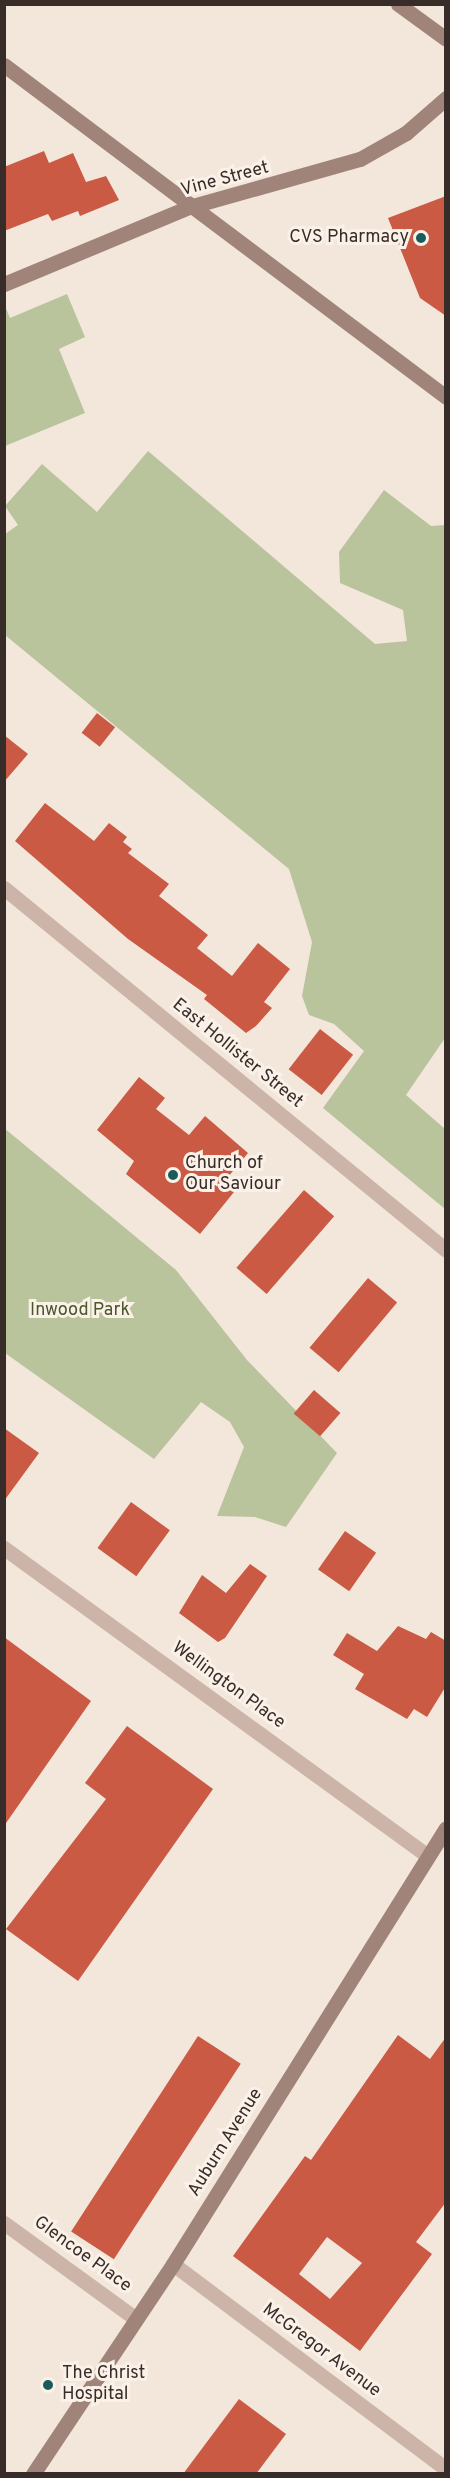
<!DOCTYPE html>
<html>
<head>
<meta charset="utf-8">
<style>
	body { margin:0 }
	#map { position:relative; width:450px; height:2478px; overflow:hidden; background:#f3e7dc; font-family:Overpass,sans-serif }
	div>[style] { position:absolute }
	[style*='--x'] { left:calc(var(--x)*1px); top:calc(var(--y)*1px); width:calc(var(--w)*1px); rotate:calc(var(--a)*1deg) }
	.green>* { inset:0; background:#b9c39c }
	.building>* { inset:0; background:#ca5a43; transform-origin:0 0 }
	.minor>* { height:15px; margin:-7.5px; padding:0 7.5px; transform-origin:7.5px; border-radius:7.5px; background:#ccb5a8 }
	.secondary>* { height:15px; margin:-7.5px; padding:0 7.5px; transform-origin:7.5px; border-radius:7.5px; background:#a08479 }
	.dots>* { width:16px; height:16px; translate:-50% -50%; box-sizing:border-box; border:3px solid #faf1e9; border-radius:50% }
	span { translate:-50% -50%; white-space:nowrap; text-align:center; line-height:1.15; -webkit-text-stroke:6px #faf1e9; paint-order:stroke }
	.street-label { font-size:18px; color:#382c28 }
	.poi-label { font-size:18px; color:#382c28 }
	.right { translate:-100% -50%; text-align:right }
	.left { translate:0 -50%; text-align:left }
	.park-label { font-size:18px; color:#4b572b }
	.frame { position:absolute; inset:0; border:6px solid #382c28; pointer-events:none }
</style>
</head>
<body>
<div id="map">
	<div class="green">
		<i style="clip-path:polygon(67px 294px,85px 337px,59px 349px,85px 413px,5px 446px,5px 306px,10px 318px)"></i>
		<i style="clip-path:polygon(148px 451px,375px 644px,407px 641px,403px 610px,340px 583px,339px 552px,384px 490px,431px 526px,445px 525px,445px 1038px,406px 1095px,445px 1129px,445px 1209px,323px 1108px,364px 1051px,334px 1024px,309px 1015px,302px 996px,312px 942px,289px 869px,5px 635px,5px 534px,18px 525px,5px 506px,42px 464px,97px 512px)"></i>
		<i style="clip-path:polygon(4px 1128px,176px 1270px,247px 1360px,337px 1453px,286px 1527px,255px 1517px,217px 1516px,244px 1447px,230px 1422px,201px 1402px,154px 1459px,5px 1353px)"></i>
	</div>
	<div class="building">
		<i style="clip-path:polygon(44px 151px,49px 163px,73px 153px,86px 182px,106px 176px,119px 200px,80px 216px,78px 211px,52px 221px,48px 214px,4px 231px,4px 167px)"></i>
		<i style="clip-path:polygon(446px 196px,446px 316px,420px 298px,388px 218px)"></i>
		<i style="left:97px;top:713px;width:23px;height:25px;rotate:38deg"></i>
		<i style="clip-path:polygon(4px 735px,28px 754px,4px 782px)"></i>
		<i style="clip-path:polygon(45px 803px,94px 841px,109px 823px,127px 837px,123px 842px,132px 849px,128px 853px,169px 884px,159px 896px,208px 935px,197px 948px,232px 976px,258px 943px,290px 969px,264px 1002px,272px 1008px,256px 1026px,246px 1033px,204px 999px,207px 995px,128px 939px,15px 841px)"></i>
		<i style="left:320px;top:1029px;width:42px;height:51px;rotate:38deg"></i>
		<i style="clip-path:polygon(139px 1077px,165px 1098px,156px 1109px,189px 1135px,205px 1116px,248px 1153px,223px 1183px,234px 1192px,200px 1234px,126px 1174px,134px 1161px,97px 1130px)"></i>
		<i style="left:304px;top:1190px;width:40px;height:103px;rotate:41deg"></i>
		<i style="left:368px;top:1278px;width:38px;height:91px;rotate:40deg"></i>
		<i style="left:314px;top:1390px;width:35px;height:31px;rotate:41deg"></i>
		<i style="clip-path:polygon(4px 1428px,39px 1453px,4px 1501px)"></i>
		<i style="left:131px;top:1502px;width:48px;height:57px;rotate:36deg"></i>
		<i style="left:345px;top:1531px;width:38px;height:47px;rotate:35deg"></i>
		<i style="clip-path:polygon(250px 1564px,267px 1576px,225px 1638px,218px 1642px,179px 1613px,202px 1575px,226px 1593px)"></i>
		<i style="clip-path:polygon(398px 1626px,426px 1639px,431px 1632px,446px 1641px,446px 1686px,427px 1717px,414px 1709px,407px 1719px,355px 1689px,364px 1674px,333px 1655px,347px 1633px,377px 1651px)"></i>
		<i style="clip-path:polygon(4px 1637px,91px 1701px,4px 1826px)"></i>
		<i style="clip-path:polygon(127px 1726px,213px 1789px,78px 1981px,6px 1929px,106px 1799px,85px 1783px)"></i>
		<i style="clip-path:polygon(evenodd,398px 2035px,430px 2059px,446px 2037px,446px 2202px,416px 2242px,432px 2254px,360px 2351px,233px 2256px,305px 2156px,311px 2160px,398px 2035px,327px 2237px,362px 2263px,330px 2299px,299px 2274px,327px 2237px)"></i>
		<i style="left:198px;top:2036px;width:51px;height:233px;rotate:33deg"></i>
		<i style="clip-path:polygon(239px 2399px,286px 2434px,256px 2474px,183px 2474px)"></i>
	</div>
	<div class="minor">
		<i style="--x:4;--y:888;--w:571;--a:39.32"></i>
		<i style="--x:4;--y:1548;--w:524;--a:36"></i>
		<i style="--x:4;--y:2223;--w:163;--a:36"></i>
		<i style="--x:173;--y:2264;--w:341;--a:36.9"></i>
	</div>
	<div class="secondary">
		<i style="--x:398;--y:4;--w:59;--a:36.1"></i>
		<i style="--x:4;--y:65;--w:553;--a:36.91"></i>
		<i style="--x:4;--y:284;--w:200;--a:-22.6"></i>
		<i style="--x:189;--y:207;--w:178;--a:-15.7"></i>
		<i style="--x:360;--y:159;--w:53;--a:-29.5"></i>
		<i style="--x:406;--y:133;--w:53;--a:-41.2"></i>
		<i style="--x:33;--y:2474;--w:252;--a:-56.3"></i>
		<i style="--x:173;--y:2264;--w:514;--a:-57.95"></i>
	</div>
	<div class="dots">
		<i style="left:421px;top:238px;background:#1c5b5b"></i>
		<i style="left:173px;top:1175px;background:#1c5b5b"></i>
		<i style="left:48px;top:2385px;background:#1c5b5b"></i>
	</div>
	<div class="street-label">
		<span style="left:225px;top:180px;rotate:-15deg">Vine Street</span>
		<span style="left:237px;top:1054px;rotate:39deg">East Hollister Street</span>
		<span style="left:228px;top:1686px;rotate:36deg">Wellington Place</span>
		<span style="left:226px;top:2143px;rotate:-58deg">Auburn Avenue</span>
		<span style="left:82px;top:2255px;rotate:36deg">Glencoe Place</span>
		<span style="left:321px;top:2351px;rotate:37deg">McGregor Avenue</span>
	</div>
	<div class="poi-label">
		<span class="right" style="left:409px;top:238px">CVS Pharmacy</span>
		<span class="left" style="left:185px;top:1175px">Church of<br>Our Saviour</span>
		<span class="left" style="left:62px;top:2385px">The Christ<br>Hospital</span>
	</div>
	<div class="park-label">
		<span style="left:80px;top:1311px">Inwood Park</span>
	</div>
	<div class="frame"></div>
</div>
</body>
</html>
